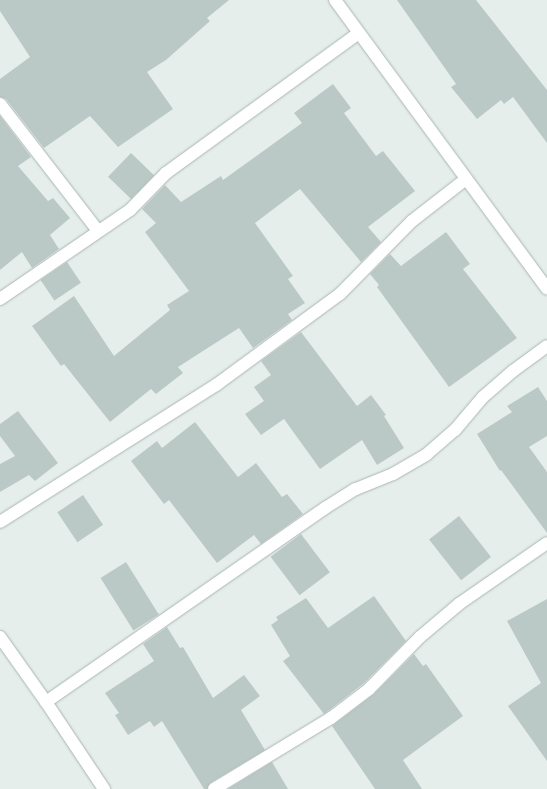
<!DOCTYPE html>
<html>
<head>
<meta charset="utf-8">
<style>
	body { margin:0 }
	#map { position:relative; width:547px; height:789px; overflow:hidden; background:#e6eeec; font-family:Raleway,sans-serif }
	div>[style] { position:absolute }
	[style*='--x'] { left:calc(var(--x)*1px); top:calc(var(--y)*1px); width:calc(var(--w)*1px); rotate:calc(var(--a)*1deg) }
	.building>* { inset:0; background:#bbc9c6; transform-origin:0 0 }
	.roads { filter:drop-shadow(0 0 1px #a9b6b4) drop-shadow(0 0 1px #a9b6b4) }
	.minor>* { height:12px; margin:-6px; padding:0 6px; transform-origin:6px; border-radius:6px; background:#fff }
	span { translate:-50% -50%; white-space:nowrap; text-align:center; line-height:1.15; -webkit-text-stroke:3px #f7faf9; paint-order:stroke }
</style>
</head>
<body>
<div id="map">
	<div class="building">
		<i style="clip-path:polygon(0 0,229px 0,207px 18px,210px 21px,166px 60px,147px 72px,173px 109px,118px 147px,90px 116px,44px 148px,6px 99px,0 97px,0 79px,30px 57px,0 11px)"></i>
		<i style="clip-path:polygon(397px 0,476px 0,547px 90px,547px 143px,513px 97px,504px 104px,501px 100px,477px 119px,451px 87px,456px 84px)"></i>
		<i style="clip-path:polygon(333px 84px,351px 108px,344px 113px,376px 156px,383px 151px,415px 191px,368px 227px,381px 242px,361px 262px,300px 189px,255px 223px,293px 276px,288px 279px,305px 303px,288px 314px,292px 320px,253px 348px,239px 328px,178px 367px,183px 373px,156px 394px,151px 389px,110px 422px,64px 364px,61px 366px,32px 326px,74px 296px,114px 356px,170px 310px,167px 305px,189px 291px,145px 232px,156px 223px,142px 209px,165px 185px,181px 202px,221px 176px,223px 180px,302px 123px,294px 113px)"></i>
		<i style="clip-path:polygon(0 116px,31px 157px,18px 166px,48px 201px,53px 198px,70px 218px,50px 235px,59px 249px,32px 268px,22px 252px,0 270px)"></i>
		<i style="left:131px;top:153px;width:32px;height:33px;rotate:44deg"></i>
		<i style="clip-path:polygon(446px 232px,470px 264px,463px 269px,517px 338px,449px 387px,377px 287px,379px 285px,370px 274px,390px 254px,401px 266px)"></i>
		<i style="left:67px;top:262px;width:25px;height:32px;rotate:56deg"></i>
		<i style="clip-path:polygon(301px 332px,357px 406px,371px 395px,386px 415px,384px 416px,404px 448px,377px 465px,362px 440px,320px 469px,284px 419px,261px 435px,245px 414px,264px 401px,254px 387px,271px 375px,261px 361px)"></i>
		<i style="clip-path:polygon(538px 387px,547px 401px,547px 436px,529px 447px,547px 472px,547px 533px,501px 470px,500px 471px,477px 434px,512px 412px,507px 406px)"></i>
		<i style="clip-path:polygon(18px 411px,58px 463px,35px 481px,29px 475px,0 492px,0 464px,15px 456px,0 436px,0 424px)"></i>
		<i style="clip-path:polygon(195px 422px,238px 477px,256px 463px,282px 497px,287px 494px,303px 514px,261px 544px,254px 535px,217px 563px,169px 500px,164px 504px,131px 461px,157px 441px,162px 448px)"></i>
		<i style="left:83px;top:495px;width:36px;height:31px;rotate:56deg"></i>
		<i style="left:459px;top:516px;width:52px;height:38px;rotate:52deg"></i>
		<i style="left:301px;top:534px;width:48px;height:38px;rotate:53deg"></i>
		<i style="left:126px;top:562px;width:62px;height:30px;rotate:58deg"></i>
		<i style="clip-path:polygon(374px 596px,406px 641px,364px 683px,324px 714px,283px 661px,290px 656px,271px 625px,278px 620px,276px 617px,306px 598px,328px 628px)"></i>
		<i style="clip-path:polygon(547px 599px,547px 761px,508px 706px,541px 683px,507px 621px)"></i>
		<i style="clip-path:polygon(167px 627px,180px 648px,183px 647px,213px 698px,244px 675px,260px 696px,241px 710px,265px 750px,210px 783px,207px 789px,204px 789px,162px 721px,154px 727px,150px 721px,128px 735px,115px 715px,119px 713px,105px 693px,154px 661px,143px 644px)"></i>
		<i style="clip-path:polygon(414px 654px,423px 666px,426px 664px,463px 716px,403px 760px,422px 789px,375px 789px,332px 726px,374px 694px)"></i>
		<i style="clip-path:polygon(272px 762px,288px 789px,228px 789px)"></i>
	</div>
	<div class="roads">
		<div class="minor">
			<i style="--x:335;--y:0;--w:358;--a:53.7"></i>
			<i style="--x:0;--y:104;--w:160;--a:52.3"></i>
			<i style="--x:0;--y:299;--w:158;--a:-34.4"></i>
			<i style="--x:130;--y:210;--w:52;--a:-45.8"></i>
			<i style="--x:166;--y:173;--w:238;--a:-36"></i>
			<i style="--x:0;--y:522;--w:256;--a:-32.4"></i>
			<i style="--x:216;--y:385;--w:154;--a:-36.3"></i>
			<i style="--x:340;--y:294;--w:103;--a:-45.4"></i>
			<i style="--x:412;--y:221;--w:68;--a:-37.9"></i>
			<i style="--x:0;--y:637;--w:80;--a:54.7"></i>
			<i style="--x:46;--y:702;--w:105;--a:56.3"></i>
			<i style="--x:46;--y:702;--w:340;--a:-34.8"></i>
			<i style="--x:325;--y:508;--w:36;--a:-32"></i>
			<i style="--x:356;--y:489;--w:40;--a:-22"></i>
			<i style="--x:393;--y:474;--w:39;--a:-30"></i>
			<i style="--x:427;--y:454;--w:37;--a:-41"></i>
			<i style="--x:455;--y:430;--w:43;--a:-49.7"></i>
			<i style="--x:483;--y:397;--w:40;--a:-41"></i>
			<i style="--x:513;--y:371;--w:42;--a:-36.3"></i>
			<i style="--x:214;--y:789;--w:137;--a:-31.3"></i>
			<i style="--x:331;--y:718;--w:48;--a:-37.3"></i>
			<i style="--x:369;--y:689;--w:73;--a:-45.6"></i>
			<i style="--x:420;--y:637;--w:51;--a:-40.2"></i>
			<i style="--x:459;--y:604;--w:107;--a:-34.7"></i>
		</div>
	</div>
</div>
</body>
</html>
